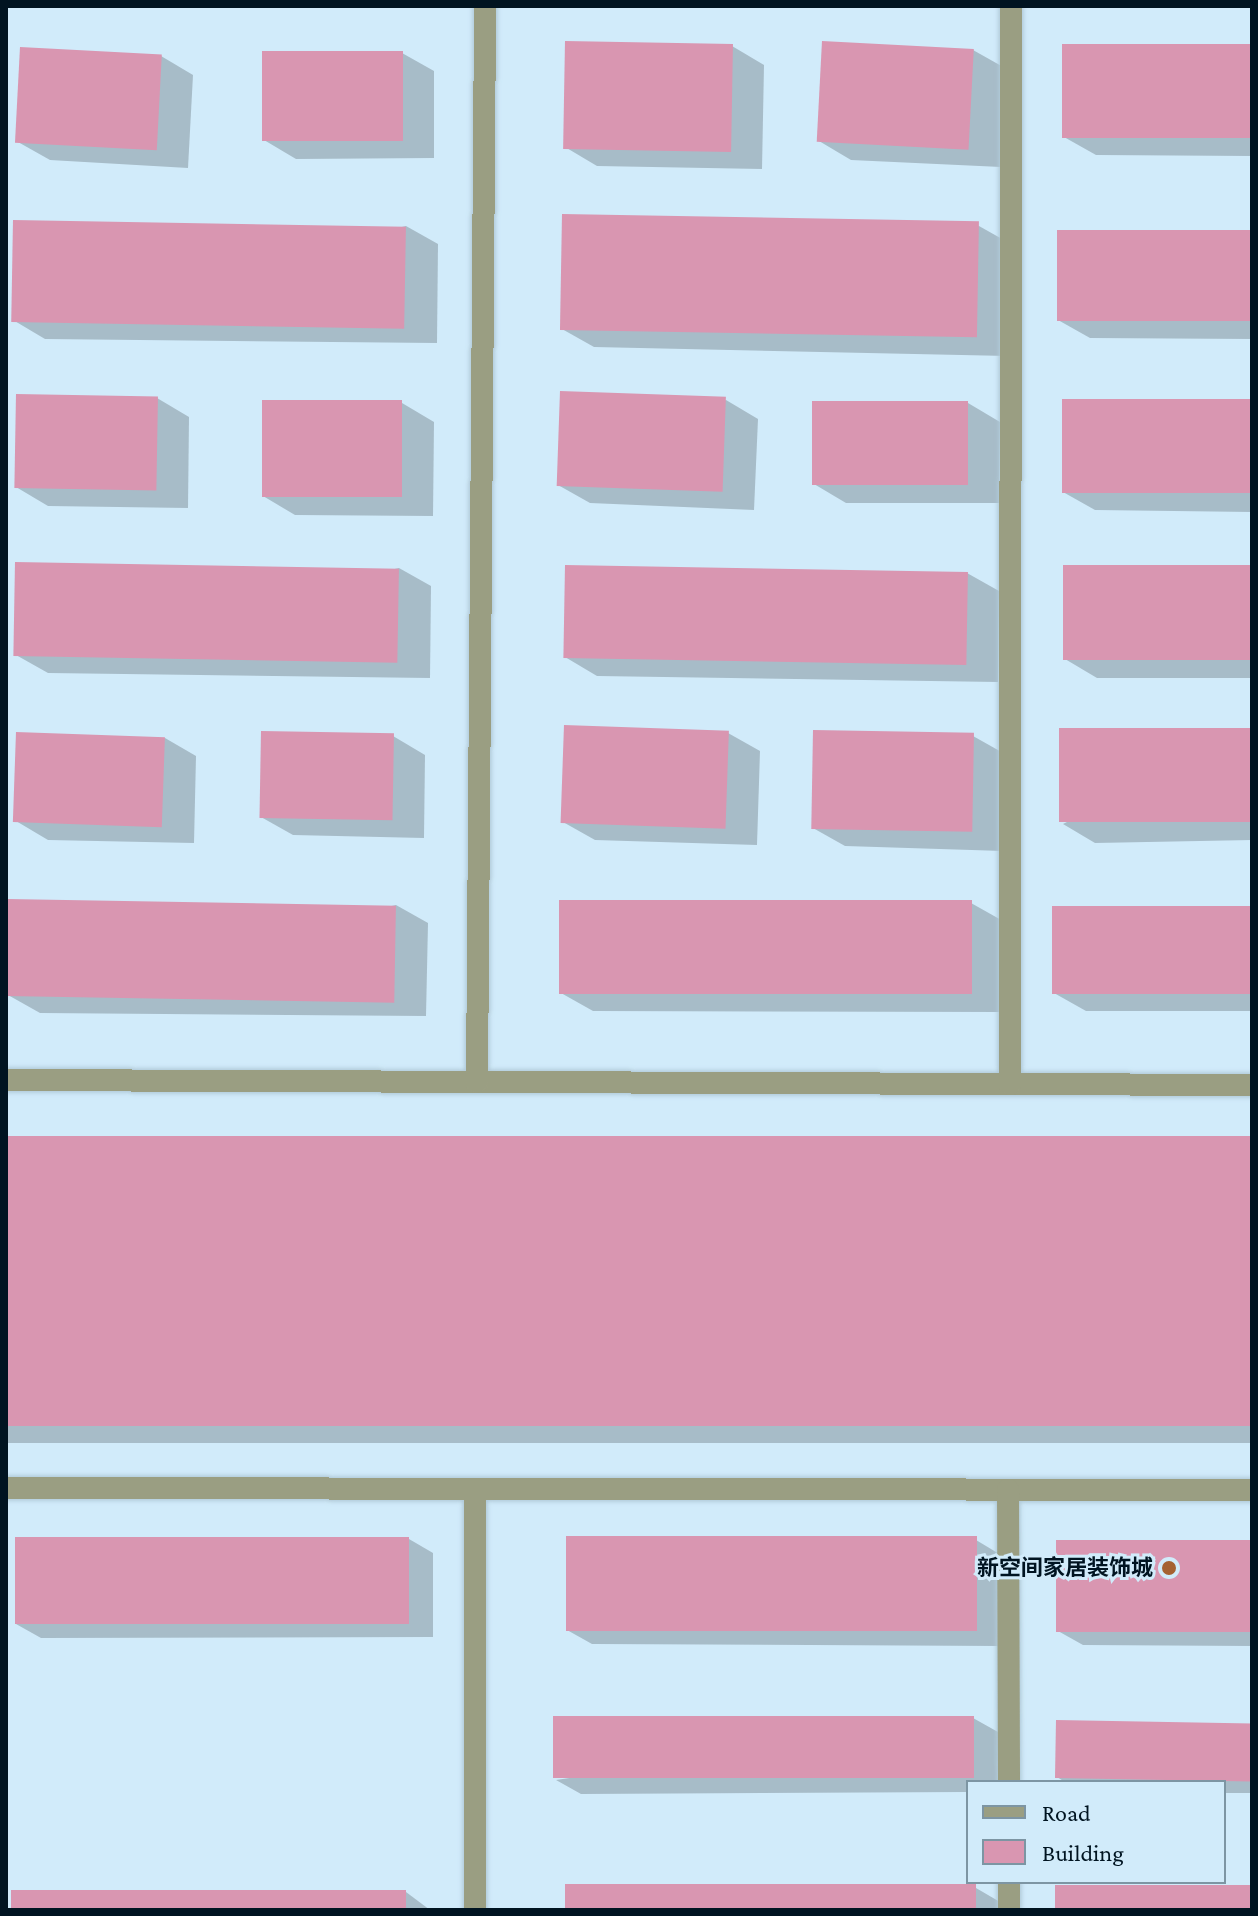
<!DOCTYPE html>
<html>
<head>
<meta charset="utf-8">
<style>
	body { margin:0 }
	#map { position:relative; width:1258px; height:1916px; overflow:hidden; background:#d1ebfa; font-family:"Crimson Pro","Noto Sans SC",serif }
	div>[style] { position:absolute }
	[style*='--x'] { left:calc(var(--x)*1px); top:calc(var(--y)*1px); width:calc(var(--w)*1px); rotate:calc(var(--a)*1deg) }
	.shadow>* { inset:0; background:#0003; transform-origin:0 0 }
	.building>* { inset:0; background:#d996b1; transform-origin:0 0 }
	.roads { filter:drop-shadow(0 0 2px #b0c9d7) drop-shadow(0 0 2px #b0c9d7) }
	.minor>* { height:22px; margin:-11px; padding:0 11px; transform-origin:11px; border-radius:11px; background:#9a9e82 }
	.dots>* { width:22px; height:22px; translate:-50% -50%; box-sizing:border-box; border:4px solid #d1ebfa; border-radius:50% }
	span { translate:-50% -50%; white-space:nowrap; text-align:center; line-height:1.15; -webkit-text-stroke:6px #d1ebfa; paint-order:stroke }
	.poi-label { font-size:22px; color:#001421; font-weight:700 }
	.right { translate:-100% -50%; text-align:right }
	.frame { position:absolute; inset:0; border:8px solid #001421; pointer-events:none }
	.legend { position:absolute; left:966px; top:1780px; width:260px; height:104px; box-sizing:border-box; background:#d1ebfa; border:2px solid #7d95a3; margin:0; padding:10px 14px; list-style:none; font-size:24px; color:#001421 }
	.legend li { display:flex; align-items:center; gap:16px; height:40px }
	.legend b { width:40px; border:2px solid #7d95a3 }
</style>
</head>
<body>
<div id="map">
	<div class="shadow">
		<i style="clip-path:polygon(732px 46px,764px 65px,762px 169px,597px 166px,565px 147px)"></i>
		<i style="clip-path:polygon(1252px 47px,1252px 156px,1096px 155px,1064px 137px)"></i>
		<i style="clip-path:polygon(973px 50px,1005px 68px,1001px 167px,851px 160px,819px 141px)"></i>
		<i style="clip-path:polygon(402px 53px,434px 71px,434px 158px,296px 159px,264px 140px)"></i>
		<i style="clip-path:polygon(161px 56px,193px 75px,188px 168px,50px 160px,18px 142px)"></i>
		<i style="clip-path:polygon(406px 226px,438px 244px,437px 343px,45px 339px,13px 320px)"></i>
		<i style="clip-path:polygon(979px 226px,1011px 244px,1008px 356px,594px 347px,562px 329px)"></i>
		<i style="clip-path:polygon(1252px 233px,1252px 339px,1090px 338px,1058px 320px)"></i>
		<i style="clip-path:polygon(157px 398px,189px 417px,188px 508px,48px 506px,16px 487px)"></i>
		<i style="clip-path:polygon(726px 400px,758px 419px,754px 510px,590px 503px,558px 485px)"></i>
		<i style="clip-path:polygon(1252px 402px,1252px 512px,1095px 510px,1063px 492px)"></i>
		<i style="clip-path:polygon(402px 403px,434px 422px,433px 516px,295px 515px,263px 496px)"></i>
		<i style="clip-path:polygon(968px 403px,1000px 422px,999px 503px,846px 503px,814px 484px)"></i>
		<i style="clip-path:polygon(1252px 567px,1252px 678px,1097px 678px,1065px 659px)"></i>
		<i style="clip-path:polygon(399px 568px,431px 586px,430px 678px,48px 673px,16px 655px)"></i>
		<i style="clip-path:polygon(967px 573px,999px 591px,998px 682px,597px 676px,565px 657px)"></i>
		<i style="clip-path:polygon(1252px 730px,1252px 840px,1095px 843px,1063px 824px)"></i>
		<i style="clip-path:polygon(728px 733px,760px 751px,757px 845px,595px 840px,563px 822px)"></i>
		<i style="clip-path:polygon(393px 736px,425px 755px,424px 838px,293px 835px,261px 817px)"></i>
		<i style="clip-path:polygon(973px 736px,1005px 754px,1003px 851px,845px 846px,813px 828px)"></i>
		<i style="clip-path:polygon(165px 738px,196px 756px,194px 843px,48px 840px,16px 821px)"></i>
		<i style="clip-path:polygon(971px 903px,1003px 921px,1003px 1012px,593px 1011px,561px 993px)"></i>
		<i style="clip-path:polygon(396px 905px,428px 923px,426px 1016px,40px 1013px,8px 995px)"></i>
		<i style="clip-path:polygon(1252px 908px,1252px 1011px,1086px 1011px,1054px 993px)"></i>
		<i style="left:6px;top:1138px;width:1246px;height:305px"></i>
		<i style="clip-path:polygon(409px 1539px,433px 1553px,433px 1637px,41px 1638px,16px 1624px)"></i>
		<i style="clip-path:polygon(976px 1540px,1001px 1555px,1000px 1646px,592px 1644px,567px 1630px)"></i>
		<i style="clip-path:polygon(1252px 1542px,1252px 1646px,1083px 1645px,1058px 1631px)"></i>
		<i style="clip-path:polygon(973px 1718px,998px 1732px,998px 1782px,968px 1782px,968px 1792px,581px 1794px,556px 1780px)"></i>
		<i style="clip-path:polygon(1252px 1724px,1252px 1793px,1224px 1793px,1224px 1782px,1065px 1782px,1057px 1777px)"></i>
		<i style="clip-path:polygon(976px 1888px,1000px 1902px,1000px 1910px,567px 1910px)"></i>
		<i style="clip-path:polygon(406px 1892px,430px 1910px,13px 1910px)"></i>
	</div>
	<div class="building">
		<i style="left:565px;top:41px;width:168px;height:108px;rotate:1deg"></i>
		<i style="left:822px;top:41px;width:152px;height:101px;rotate:3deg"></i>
		<i style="left:1062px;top:44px;width:190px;height:94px"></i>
		<i style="left:20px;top:47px;width:142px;height:96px;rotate:3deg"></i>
		<i style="left:262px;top:51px;width:141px;height:90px"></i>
		<i style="left:562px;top:214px;width:417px;height:116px;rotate:1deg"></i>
		<i style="left:13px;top:220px;width:393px;height:102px;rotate:1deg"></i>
		<i style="left:1057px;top:230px;width:195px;height:91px"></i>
		<i style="left:560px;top:391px;width:166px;height:95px;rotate:2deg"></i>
		<i style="left:16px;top:394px;width:142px;height:94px;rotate:1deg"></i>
		<i style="left:1062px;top:399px;width:190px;height:94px"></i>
		<i style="left:262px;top:400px;width:140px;height:97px"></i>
		<i style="left:812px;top:401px;width:156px;height:84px"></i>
		<i style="left:15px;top:562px;width:384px;height:94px;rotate:1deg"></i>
		<i style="left:565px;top:565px;width:403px;height:93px;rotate:1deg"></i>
		<i style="left:1063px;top:565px;width:189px;height:95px"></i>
		<i style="left:564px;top:725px;width:165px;height:98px;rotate:2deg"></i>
		<i style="left:1252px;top:728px;width:94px;height:193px;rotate:90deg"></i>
		<i style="left:813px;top:730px;width:161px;height:99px;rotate:1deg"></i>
		<i style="left:261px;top:731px;width:133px;height:87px;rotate:1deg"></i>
		<i style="left:16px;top:732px;width:149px;height:90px;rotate:2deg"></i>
		<i style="left:7px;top:899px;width:389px;height:97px;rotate:1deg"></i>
		<i style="left:559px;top:900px;width:413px;height:94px"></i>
		<i style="left:1052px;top:906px;width:200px;height:88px"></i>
		<i style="left:6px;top:1136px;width:1246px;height:290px"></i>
		<i style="left:566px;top:1536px;width:411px;height:95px"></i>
		<i style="left:409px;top:1537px;width:87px;height:394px;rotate:90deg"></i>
		<i style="left:1056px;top:1540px;width:196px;height:92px"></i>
		<i style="left:974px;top:1716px;width:62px;height:421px;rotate:90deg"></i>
		<i style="left:1056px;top:1720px;width:196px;height:58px;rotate:1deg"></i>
		<i style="left:565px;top:1884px;width:411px;height:26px"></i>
		<i style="left:1055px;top:1885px;width:197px;height:25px"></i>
		<i style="left:406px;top:1890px;width:20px;height:395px;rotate:90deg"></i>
	</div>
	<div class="roads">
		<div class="minor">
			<i style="--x:6;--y:1080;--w:1246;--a:0.23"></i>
			<i style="--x:477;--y:1082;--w:1076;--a:-89.57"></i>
			<i style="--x:1010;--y:1084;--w:1078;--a:-89.95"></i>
			<i style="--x:6;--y:1488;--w:1246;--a:0.09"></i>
			<i style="--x:475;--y:1489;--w:421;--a:90"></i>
			<i style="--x:1008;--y:1490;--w:292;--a:89.8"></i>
			<i style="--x:1009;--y:1882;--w:28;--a:90"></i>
		</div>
	</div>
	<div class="dots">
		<i style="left:1169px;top:1568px;background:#a56131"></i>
	</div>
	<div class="poi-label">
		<span class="right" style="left:1153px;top:1568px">新空间家居装饰城</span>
	</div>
	<div class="frame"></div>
	<ul class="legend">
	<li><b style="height:10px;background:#9a9e82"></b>Road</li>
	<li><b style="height:22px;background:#d996b1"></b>Building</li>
	</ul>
</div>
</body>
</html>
